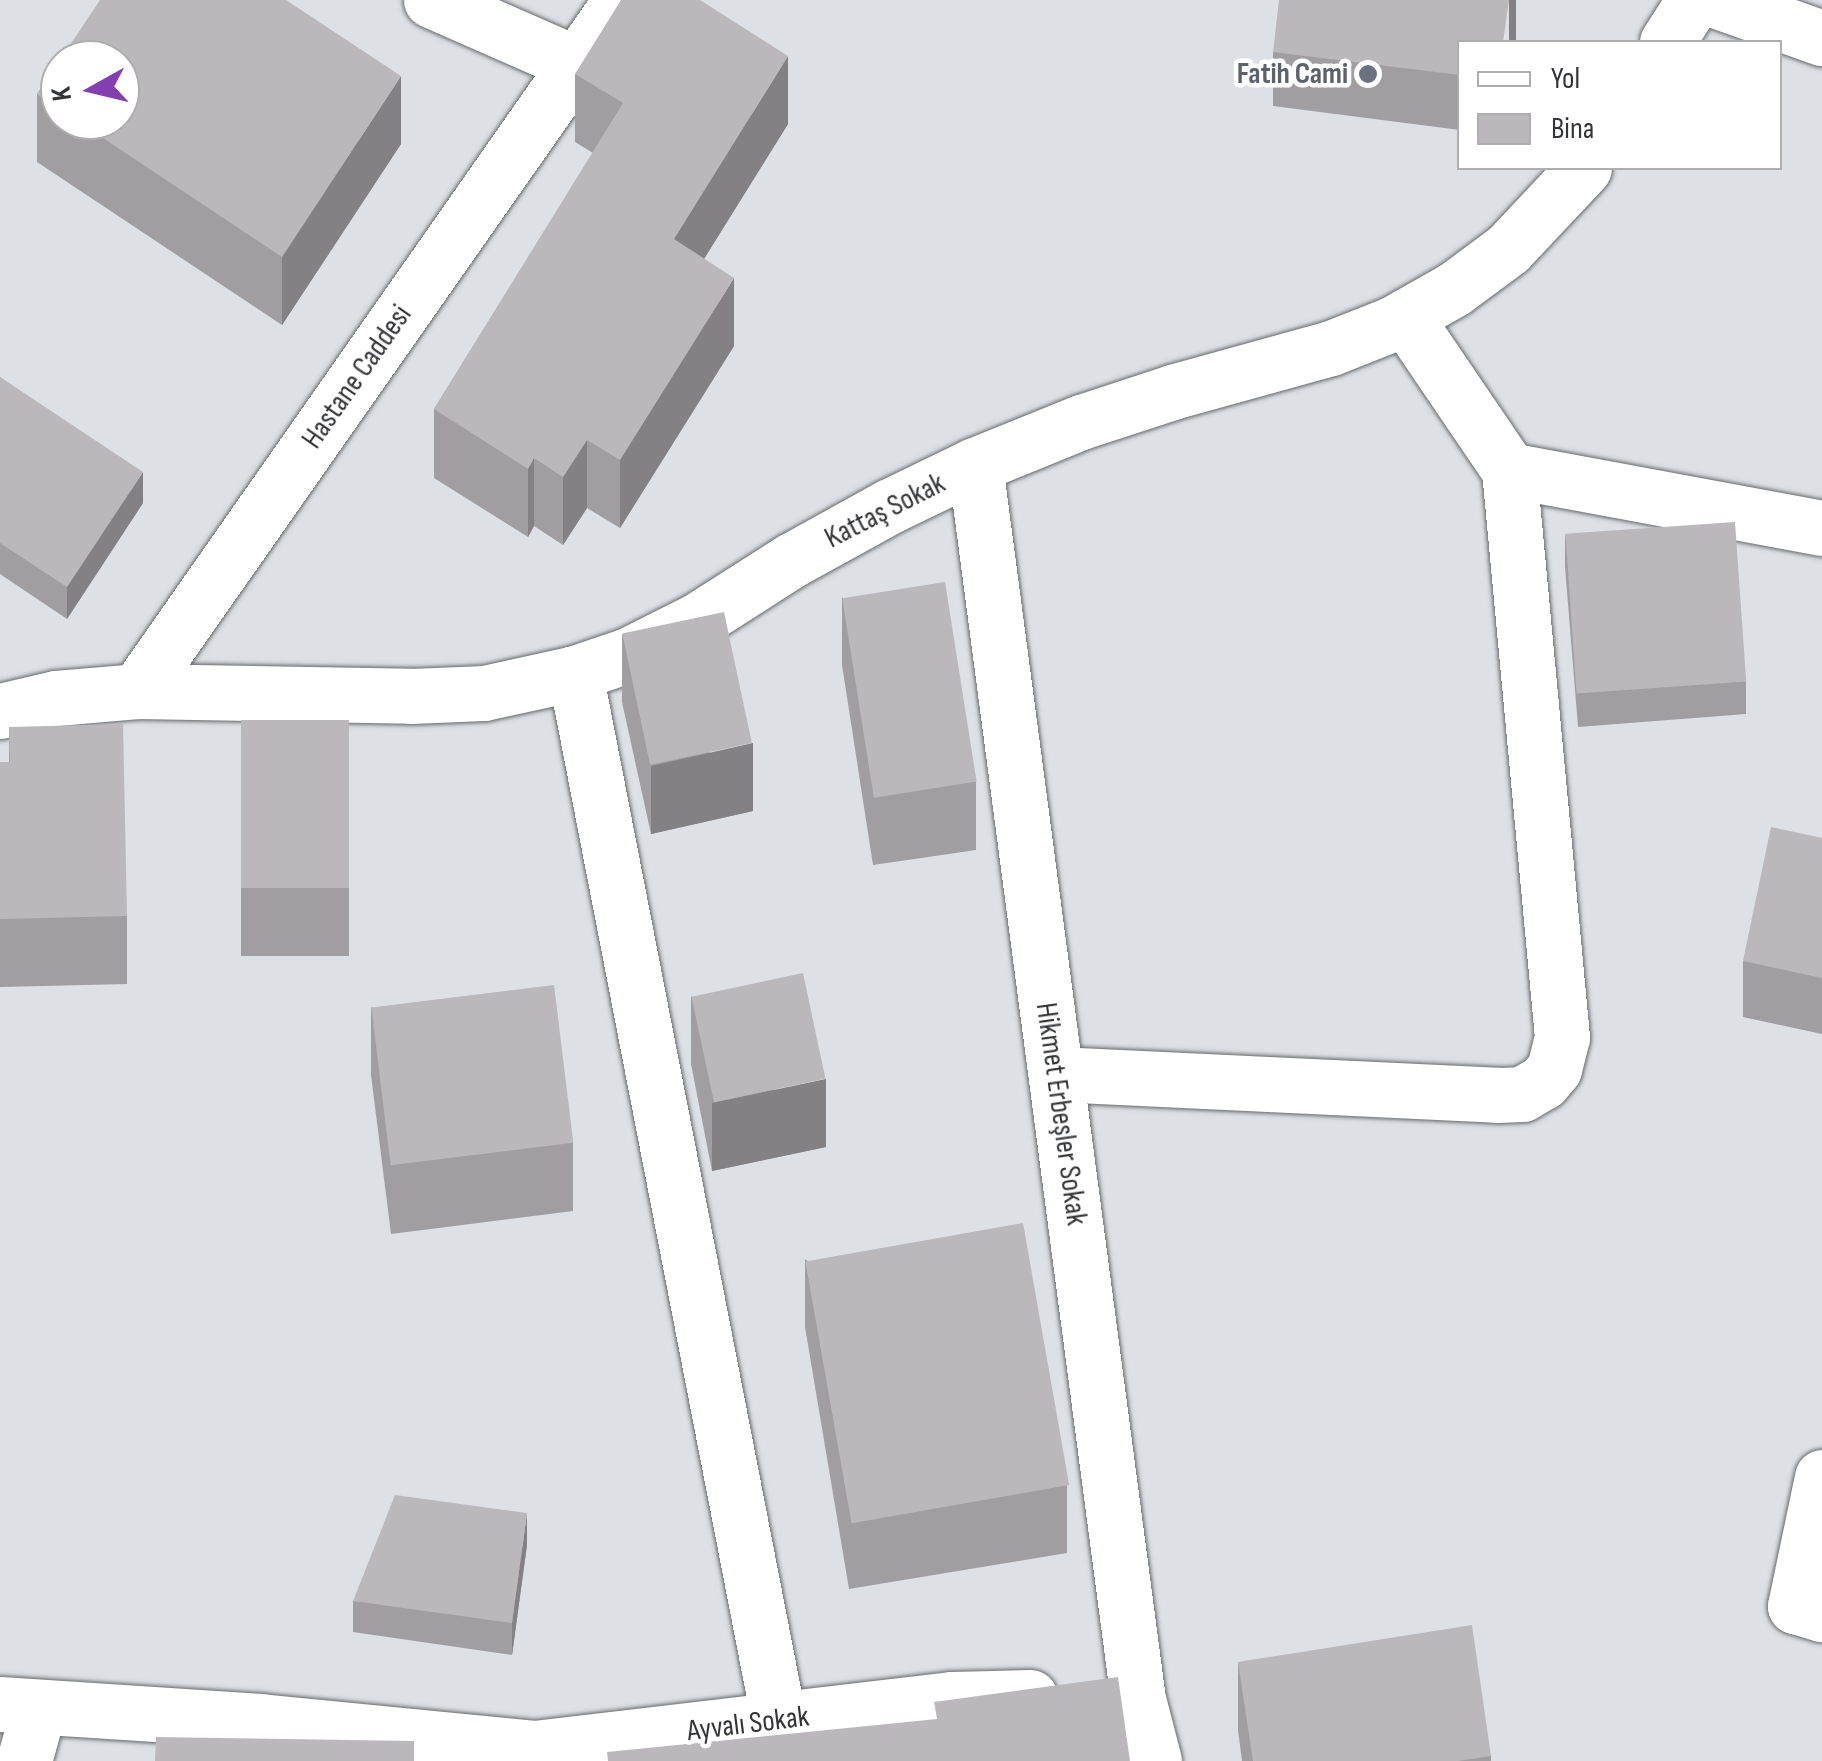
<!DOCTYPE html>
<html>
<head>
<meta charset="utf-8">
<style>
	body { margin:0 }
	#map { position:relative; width:1822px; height:1761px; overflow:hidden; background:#dde0e4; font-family:"Sofia Sans Condensed",sans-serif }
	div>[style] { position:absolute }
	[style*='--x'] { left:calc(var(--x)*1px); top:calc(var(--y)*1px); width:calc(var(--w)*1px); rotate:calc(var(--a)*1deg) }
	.roads { filter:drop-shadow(0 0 2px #66696d) drop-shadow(0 0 2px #66696d) }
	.minor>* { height:55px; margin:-27.5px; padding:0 27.5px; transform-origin:27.5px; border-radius:27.5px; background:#fff }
	.wall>* { inset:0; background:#a19ea2; transform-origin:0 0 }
	.shaded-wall>* { inset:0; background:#838184; transform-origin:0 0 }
	.building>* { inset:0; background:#bbb8bc; transform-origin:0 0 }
	.dots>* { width:28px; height:28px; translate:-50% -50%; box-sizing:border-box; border:5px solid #fff; border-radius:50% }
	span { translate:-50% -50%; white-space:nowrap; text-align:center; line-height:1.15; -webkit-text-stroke:9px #fff; paint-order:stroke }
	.worship-label { font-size:30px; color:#5b616d; font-weight:700 }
	.right { translate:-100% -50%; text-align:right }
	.street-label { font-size:30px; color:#343537 }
	.legend { position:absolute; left:1457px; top:40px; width:325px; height:130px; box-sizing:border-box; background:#fff; border:2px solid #aeaeaf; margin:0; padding:12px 18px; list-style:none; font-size:30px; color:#343537 }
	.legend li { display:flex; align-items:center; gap:20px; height:50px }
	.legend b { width:50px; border:2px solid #aeaeaf }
	.north { position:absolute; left:40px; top:40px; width:100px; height:100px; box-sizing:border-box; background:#fff; border:2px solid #aeaeaf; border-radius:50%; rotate:262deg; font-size:28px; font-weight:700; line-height:40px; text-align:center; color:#343537 }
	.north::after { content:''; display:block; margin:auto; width:35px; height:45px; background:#843fb2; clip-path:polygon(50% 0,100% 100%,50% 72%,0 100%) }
</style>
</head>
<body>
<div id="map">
	<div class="roads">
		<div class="minor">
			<i style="--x:431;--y:0;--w:159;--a:23.7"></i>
			<i style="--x:1715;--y:0;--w:114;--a:19.6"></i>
			<i style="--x:1667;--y:42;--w:50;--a:-57.3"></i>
			<i style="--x:975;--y:465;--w:1245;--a:82.48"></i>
			<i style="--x:1138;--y:1699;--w:64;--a:75.5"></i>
			<i style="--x:1509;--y:470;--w:318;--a:10.5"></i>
			<i style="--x:575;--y:673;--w:1069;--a:78.99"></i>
			<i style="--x:137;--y:691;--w:844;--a:-54.99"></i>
			<i style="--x:0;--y:711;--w:57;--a:-13.1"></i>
			<i style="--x:56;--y:698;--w:81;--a:-4.9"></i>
			<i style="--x:137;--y:691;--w:274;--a:1"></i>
			<i style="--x:411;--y:696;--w:73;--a:-2.4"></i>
			<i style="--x:484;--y:693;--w:93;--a:-12.4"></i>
			<i style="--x:575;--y:673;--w:56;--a:-18.8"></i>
			<i style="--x:628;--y:655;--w:78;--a:-26.6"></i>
			<i style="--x:698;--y:620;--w:112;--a:-32.6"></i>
			<i style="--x:792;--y:560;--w:112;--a:-28.9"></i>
			<i style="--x:890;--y:506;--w:94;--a:-25.8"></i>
			<i style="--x:975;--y:465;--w:114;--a:-22.1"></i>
			<i style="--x:1081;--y:422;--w:96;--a:-18.2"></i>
			<i style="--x:1172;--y:392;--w:165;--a:-15.5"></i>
			<i style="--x:1331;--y:348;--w:68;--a:-21.6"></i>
			<i style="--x:1394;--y:323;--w:69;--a:-29.5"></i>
			<i style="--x:1454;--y:289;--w:67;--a:-36.5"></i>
			<i style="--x:1508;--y:249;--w:111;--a:-46.8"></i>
			<i style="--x:1056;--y:1074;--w:441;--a:2.7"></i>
			<i style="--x:1497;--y:1095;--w:25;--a:-2"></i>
			<i style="--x:1522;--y:1094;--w:24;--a:-30"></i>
			<i style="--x:1543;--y:1082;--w:17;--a:-50"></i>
			<i style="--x:1554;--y:1069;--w:33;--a:-76"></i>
			<i style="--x:1562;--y:1037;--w:569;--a:-95.34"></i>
			<i style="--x:1509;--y:470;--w:185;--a:-124.2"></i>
			<i style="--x:1822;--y:1477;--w:132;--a:101.8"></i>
			<i style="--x:1795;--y:1606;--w:28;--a:17"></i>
			<i style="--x:0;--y:1704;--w:261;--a:3.7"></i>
			<i style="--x:260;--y:1721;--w:275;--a:5.6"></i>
			<i style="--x:534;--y:1748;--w:420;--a:-6.7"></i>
			<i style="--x:951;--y:1699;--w:79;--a:-1.5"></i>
			<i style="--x:24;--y:1761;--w:56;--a:-74.5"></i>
		</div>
	</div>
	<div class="wall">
		<i style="clip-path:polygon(1460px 42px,1460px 130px,1273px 106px,1273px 52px)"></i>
		<i style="clip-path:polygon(60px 60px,60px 120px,120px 120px,401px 144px,282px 325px,37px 162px,37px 94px)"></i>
		<i style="clip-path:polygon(575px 74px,788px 124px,704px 259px,734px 346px,620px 528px,587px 508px,563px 545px,534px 526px,528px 537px,434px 478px,434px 409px,593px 153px,575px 142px)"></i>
		<i style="clip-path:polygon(0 377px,143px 503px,67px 619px,0 574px)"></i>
		<i style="clip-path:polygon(1565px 535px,1746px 682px,1746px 714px,1578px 727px,1565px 567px)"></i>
		<i style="clip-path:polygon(842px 597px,976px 782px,976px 850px,873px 865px,842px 665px)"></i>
		<i style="clip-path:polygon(622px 634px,753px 811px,651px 834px,622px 702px)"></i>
		<i style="left:349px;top:720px;width:236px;height:108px;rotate:90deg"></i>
		<i style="clip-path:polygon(9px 727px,127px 916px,127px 984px,0 987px,0 762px,9px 762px)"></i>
		<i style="clip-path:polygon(1822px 838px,1822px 1034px,1743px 1017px,1743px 961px)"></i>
		<i style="clip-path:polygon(691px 996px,826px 1147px,712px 1171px,691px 1064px)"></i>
		<i style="clip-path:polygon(371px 1007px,573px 1143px,573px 1211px,391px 1234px,371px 1075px)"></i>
		<i style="clip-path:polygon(805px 1259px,1067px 1485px,1067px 1553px,849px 1589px,805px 1327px)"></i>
		<i style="clip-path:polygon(527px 1545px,512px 1655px,353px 1632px,353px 1601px)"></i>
		<i style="clip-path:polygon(1238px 1662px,1491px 1756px,1491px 1761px,1242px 1761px,1238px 1730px)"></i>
	</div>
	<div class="shaded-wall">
		<i style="left:1509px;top:0;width:7px;height:42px"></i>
		<i style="clip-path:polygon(788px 56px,788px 124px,674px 307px,674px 239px)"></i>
		<i style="clip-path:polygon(401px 76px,401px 144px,282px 325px,282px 257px)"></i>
		<i style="clip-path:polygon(734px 278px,734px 346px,620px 528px,620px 460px)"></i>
		<i style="clip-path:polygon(587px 440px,587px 508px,563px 545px,563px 477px)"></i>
		<i style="clip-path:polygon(534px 458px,534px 526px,528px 537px,528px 469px)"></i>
		<i style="clip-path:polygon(143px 472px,143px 503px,67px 619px,67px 587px)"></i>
		<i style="clip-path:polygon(753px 743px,753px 811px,651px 834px,651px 766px)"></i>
		<i style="clip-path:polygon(826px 1079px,826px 1147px,712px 1171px,712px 1103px)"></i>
		<i style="clip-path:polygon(527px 1513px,527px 1545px,512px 1655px,512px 1623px)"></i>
	</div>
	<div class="building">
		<i style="clip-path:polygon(100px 0,286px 0,401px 76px,282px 257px,76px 120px,120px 120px,120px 60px,60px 60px)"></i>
		<i style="clip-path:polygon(621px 0,700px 0,788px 56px,674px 239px,734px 278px,620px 460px,587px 440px,563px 477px,534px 458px,528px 469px,434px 409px,623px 103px,575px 74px)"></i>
		<i style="clip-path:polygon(1279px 0,1509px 0,1503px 42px,1460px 42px,1460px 75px,1273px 52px)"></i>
		<i style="clip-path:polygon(60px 60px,60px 110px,37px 94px)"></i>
		<i style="clip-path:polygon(0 377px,143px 472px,67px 587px,0 543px)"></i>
		<i style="left:1735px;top:522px;width:160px;height:170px;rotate:86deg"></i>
		<i style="left:945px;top:582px;width:202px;height:104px;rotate:81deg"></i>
		<i style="left:724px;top:612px;width:134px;height:104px;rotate:78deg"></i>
		<i style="left:349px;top:720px;width:168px;height:108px;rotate:90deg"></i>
		<i style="clip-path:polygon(123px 724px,127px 916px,0 919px,0 762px,10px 762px,9px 727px)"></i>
		<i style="clip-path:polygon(1771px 827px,1822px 838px,1822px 978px,1743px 961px)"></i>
		<i style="left:803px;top:973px;width:108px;height:114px;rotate:78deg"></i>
		<i style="left:554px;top:985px;width:159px;height:184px;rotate:83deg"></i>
		<i style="left:1023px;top:1223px;width:266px;height:221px;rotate:80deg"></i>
		<i style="clip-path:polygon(395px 1495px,527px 1513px,512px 1623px,353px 1601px)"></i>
		<i style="clip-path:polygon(1472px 1625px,1491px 1756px,1458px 1761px,1253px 1761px,1238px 1662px)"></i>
		<i style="clip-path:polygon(1118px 1677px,1130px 1761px,608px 1761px,607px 1752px,937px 1719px,934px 1702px)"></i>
		<i style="clip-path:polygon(156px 1737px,414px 1741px,414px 1761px,155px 1761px)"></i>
	</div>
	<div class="dots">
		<i style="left:1368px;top:74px;background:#6b7280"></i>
	</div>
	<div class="worship-label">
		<span class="right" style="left:1348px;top:74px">Fatih Cami</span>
	</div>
	<div class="street-label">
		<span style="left:357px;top:377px;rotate:-55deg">Hastane Caddesi</span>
		<span style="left:885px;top:511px;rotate:-27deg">Kattaş Sokak</span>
		<span style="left:1061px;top:1114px;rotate:82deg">Hikmet Erbeşler Sokak</span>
		<span style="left:748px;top:1724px;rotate:-7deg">Ayvalı Sokak</span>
	</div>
	<ul class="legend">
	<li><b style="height:12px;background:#fff"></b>Yol</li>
	<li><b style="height:28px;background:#bbb8bc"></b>Bina</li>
	</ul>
	<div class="north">K</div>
</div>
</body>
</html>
